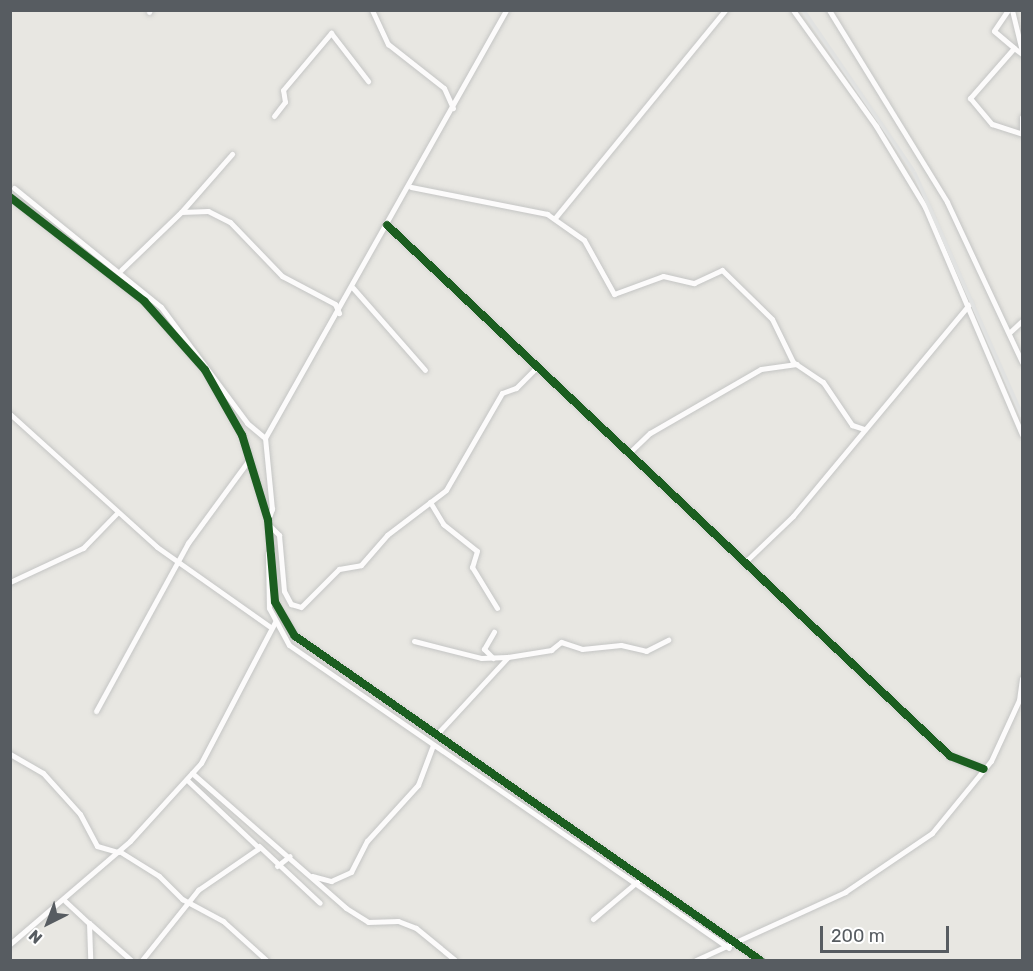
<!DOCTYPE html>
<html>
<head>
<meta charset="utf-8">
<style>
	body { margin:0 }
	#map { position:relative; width:1033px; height:971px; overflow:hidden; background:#e8e7e2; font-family:Rubik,sans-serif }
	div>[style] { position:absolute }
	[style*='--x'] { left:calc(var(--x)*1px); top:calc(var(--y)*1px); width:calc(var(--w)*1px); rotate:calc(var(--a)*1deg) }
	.roads { filter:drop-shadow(0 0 2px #c4c5c4) drop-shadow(0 0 2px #c4c5c4) }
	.minor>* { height:5px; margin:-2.5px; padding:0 2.5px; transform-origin:2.5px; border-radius:2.5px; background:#fcfbfb }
	.rail>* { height:4px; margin-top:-2px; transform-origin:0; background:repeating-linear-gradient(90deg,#fff 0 4.5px,#e1e2e1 0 9px); box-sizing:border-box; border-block:2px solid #e1e2e1 }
	.cycleway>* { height:8px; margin:-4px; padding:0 4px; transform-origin:4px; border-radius:4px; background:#1b5e20 }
	span { translate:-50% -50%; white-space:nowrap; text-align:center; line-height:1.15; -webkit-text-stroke:4.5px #fff; paint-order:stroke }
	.frame { position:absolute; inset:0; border:12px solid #575c61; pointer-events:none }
	.north { position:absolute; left:18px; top:893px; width:60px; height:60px; -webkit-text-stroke:4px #fff; paint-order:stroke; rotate:222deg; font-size:16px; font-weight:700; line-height:24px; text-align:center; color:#575c61 }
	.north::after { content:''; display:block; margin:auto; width:21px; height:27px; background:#575c61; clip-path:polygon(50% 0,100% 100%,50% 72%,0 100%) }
	.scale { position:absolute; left:820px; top:926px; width:129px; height:27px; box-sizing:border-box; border:3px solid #575c61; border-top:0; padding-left:8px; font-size:18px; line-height:21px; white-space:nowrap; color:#575c61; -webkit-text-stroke:4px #fff; paint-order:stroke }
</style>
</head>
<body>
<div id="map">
	<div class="roads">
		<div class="minor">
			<i style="--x:372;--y:10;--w:38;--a:65"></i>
			<i style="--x:388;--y:44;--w:71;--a:38.2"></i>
			<i style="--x:444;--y:88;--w:22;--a:66"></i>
			<i style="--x:793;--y:10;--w:143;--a:54.4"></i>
			<i style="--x:876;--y:126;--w:95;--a:58.8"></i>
			<i style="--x:925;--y:207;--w:247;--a:66.9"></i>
			<i style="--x:829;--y:10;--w:225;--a:58.4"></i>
			<i style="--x:947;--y:202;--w:177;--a:64.9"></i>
			<i style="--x:1008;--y:10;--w:25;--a:124"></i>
			<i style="--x:994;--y:31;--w:26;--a:40"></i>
			<i style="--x:1012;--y:10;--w:42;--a:76.3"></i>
			<i style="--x:149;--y:12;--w:2;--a:-63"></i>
			<i style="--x:1022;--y:54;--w:10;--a:-143"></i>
			<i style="--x:1014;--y:48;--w:67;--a:131.3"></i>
			<i style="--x:970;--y:98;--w:34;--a:50"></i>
			<i style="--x:992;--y:124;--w:32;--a:18"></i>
			<i style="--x:274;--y:116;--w:18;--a:-52"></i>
			<i style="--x:285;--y:102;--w:12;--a:-99"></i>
			<i style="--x:283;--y:90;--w:75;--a:-49.9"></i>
			<i style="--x:331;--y:33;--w:61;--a:52.4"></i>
			<i style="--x:1022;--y:117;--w:16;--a:90"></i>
			<i style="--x:411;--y:187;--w:139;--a:11.2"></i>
			<i style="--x:547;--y:214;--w:45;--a:35.1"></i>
			<i style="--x:584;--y:240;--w:62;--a:60.9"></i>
			<i style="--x:614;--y:294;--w:52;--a:-20.2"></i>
			<i style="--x:663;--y:276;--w:32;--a:13"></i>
			<i style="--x:694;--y:283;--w:31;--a:-25"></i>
			<i style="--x:722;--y:270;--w:70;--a:44.4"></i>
			<i style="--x:772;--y:319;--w:48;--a:64"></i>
			<i style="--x:793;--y:362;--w:36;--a:34"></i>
			<i style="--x:823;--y:382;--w:52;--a:56"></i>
			<i style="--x:852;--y:425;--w:13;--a:18"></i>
			<i style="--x:14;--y:188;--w:189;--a:39"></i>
			<i style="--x:161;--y:307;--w:144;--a:53.4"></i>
			<i style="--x:247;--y:423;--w:23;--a:40"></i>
			<i style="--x:10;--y:197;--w:170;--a:37.8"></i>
			<i style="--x:144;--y:301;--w:92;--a:48.5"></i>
			<i style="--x:205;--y:370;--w:75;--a:60.4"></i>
			<i style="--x:242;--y:435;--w:89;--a:73"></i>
			<i style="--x:268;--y:520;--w:82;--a:85.1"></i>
			<i style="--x:275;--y:602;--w:39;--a:60"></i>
			<i style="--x:295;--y:636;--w:567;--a:34.87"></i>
			<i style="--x:182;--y:211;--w:76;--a:-48.7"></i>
			<i style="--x:555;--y:218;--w:269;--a:-50.7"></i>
			<i style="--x:387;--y:225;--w:774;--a:43.32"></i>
			<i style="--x:950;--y:756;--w:36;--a:21"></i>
			<i style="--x:121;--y:270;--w:83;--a:-44"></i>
			<i style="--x:181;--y:212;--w:27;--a:-2"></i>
			<i style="--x:208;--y:211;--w:25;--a:27"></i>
			<i style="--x:230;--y:222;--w:75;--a:46.1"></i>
			<i style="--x:282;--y:276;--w:60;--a:27.8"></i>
			<i style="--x:335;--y:304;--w:10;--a:66"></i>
			<i style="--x:353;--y:288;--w:109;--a:48.7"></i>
			<i style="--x:1010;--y:332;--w:16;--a:-43"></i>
			<i style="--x:10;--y:414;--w:198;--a:42.1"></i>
			<i style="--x:157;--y:547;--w:137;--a:35.2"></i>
			<i style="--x:629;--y:453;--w:29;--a:-44"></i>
			<i style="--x:650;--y:433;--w:128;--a:-30"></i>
			<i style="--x:761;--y:369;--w:36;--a:-8"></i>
			<i style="--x:430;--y:502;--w:26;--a:59"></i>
			<i style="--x:443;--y:524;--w:43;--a:38.5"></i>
			<i style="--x:477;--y:551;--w:17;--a:107"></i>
			<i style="--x:472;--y:567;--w:48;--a:58.6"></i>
			<i style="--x:268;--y:520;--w:12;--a:-70"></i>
			<i style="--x:272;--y:509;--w:71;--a:-95.6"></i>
			<i style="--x:265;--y:438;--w:491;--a:-60.6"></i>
			<i style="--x:268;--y:524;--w:16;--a:45"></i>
			<i style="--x:279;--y:535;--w:56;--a:84.9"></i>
			<i style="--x:284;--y:591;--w:15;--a:62"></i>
			<i style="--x:291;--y:604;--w:10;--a:17"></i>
			<i style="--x:301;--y:607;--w:54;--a:-45"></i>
			<i style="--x:339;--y:569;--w:22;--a:-10"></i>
			<i style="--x:361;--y:565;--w:40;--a:-49"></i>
			<i style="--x:387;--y:535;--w:74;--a:-37.3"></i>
			<i style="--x:446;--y:490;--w:112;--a:-60"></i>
			<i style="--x:502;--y:393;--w:15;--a:-20"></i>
			<i style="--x:516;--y:388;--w:30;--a:-45"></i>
			<i style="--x:272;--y:551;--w:4;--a:153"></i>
			<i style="--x:268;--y:553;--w:55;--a:89"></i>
			<i style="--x:269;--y:608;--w:42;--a:61.6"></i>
			<i style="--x:289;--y:645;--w:534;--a:34.55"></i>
			<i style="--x:744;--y:563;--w:68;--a:-43.8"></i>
			<i style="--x:793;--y:516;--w:275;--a:-50.2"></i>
			<i style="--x:10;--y:582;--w:81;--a:-25"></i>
			<i style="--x:83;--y:548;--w:49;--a:-45.8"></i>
			<i style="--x:414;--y:641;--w:69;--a:14.2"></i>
			<i style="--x:481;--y:658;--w:26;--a:-2"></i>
			<i style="--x:493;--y:658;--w:13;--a:-135"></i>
			<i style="--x:484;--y:649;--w:20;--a:-60"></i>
			<i style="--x:96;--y:711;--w:192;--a:-61.3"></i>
			<i style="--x:188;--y:543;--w:102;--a:-53.8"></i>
			<i style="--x:437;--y:734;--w:105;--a:-47.3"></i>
			<i style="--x:508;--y:657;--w:44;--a:-9.2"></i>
			<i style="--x:551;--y:650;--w:13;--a:-39"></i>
			<i style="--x:561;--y:642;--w:22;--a:18"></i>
			<i style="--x:582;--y:649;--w:39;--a:-6"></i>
			<i style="--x:621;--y:645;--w:26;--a:13"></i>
			<i style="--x:646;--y:651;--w:25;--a:-27"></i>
			<i style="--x:10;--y:754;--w:38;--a:30"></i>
			<i style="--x:43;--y:773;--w:55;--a:47.9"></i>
			<i style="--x:80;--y:814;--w:36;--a:62"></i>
			<i style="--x:97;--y:846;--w:22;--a:16"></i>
			<i style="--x:192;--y:773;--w:205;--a:41.2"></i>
			<i style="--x:346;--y:908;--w:26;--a:32"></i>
			<i style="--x:368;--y:922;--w:30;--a:-2"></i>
			<i style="--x:398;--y:921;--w:19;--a:21"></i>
			<i style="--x:416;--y:928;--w:50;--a:39.4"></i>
			<i style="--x:259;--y:846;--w:83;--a:43.1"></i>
			<i style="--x:119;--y:851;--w:47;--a:32"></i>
			<i style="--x:159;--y:876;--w:33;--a:45"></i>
			<i style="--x:182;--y:899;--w:47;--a:28.2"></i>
			<i style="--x:223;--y:921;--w:58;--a:42.2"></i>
			<i style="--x:277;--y:866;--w:16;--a:-38"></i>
			<i style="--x:312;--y:876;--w:20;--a:15"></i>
			<i style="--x:331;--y:881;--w:22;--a:-24"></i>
			<i style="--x:351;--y:872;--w:35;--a:-63"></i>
			<i style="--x:367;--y:841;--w:76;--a:-47.7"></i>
			<i style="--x:418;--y:785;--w:43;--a:-69.4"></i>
			<i style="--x:65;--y:901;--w:33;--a:43"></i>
			<i style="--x:89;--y:923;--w:37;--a:88"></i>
			<i style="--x:593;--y:919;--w:59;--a:-40.2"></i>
			<i style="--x:89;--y:923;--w:56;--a:41.4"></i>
			<i style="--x:10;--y:944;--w:158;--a:-40.6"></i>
			<i style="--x:130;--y:841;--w:105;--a:-47.7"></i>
			<i style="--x:201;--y:763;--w:159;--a:-62.3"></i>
			<i style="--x:142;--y:960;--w:90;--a:-51.3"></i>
			<i style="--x:198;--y:890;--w:74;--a:-34.5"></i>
			<i style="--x:259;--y:848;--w:99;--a:-136.6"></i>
			<i style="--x:696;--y:960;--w:164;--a:-24.5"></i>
			<i style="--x:845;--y:892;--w:105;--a:-34.1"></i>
			<i style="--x:932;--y:833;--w:93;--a:-50.7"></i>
			<i style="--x:991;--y:761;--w:67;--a:-65.3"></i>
			<i style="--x:1019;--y:700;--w:22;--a:-82"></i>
		</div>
	</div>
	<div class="rail">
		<i style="--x:803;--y:10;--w:196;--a:55.6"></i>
		<i style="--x:914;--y:172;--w:267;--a:66.1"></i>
	</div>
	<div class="cycleway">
		<i style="--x:10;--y:197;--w:170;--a:37.8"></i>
		<i style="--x:144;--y:301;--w:92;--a:48.5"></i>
		<i style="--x:205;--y:370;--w:75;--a:60.4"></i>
		<i style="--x:242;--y:435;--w:89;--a:73"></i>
		<i style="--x:268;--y:520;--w:82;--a:85.1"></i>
		<i style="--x:275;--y:602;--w:39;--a:60"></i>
		<i style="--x:295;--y:636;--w:567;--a:34.87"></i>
		<i style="--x:387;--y:225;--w:774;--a:43.32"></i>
		<i style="--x:950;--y:756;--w:36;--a:21"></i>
	</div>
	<div class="frame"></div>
	<div class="north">N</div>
	<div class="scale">200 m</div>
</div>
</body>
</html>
